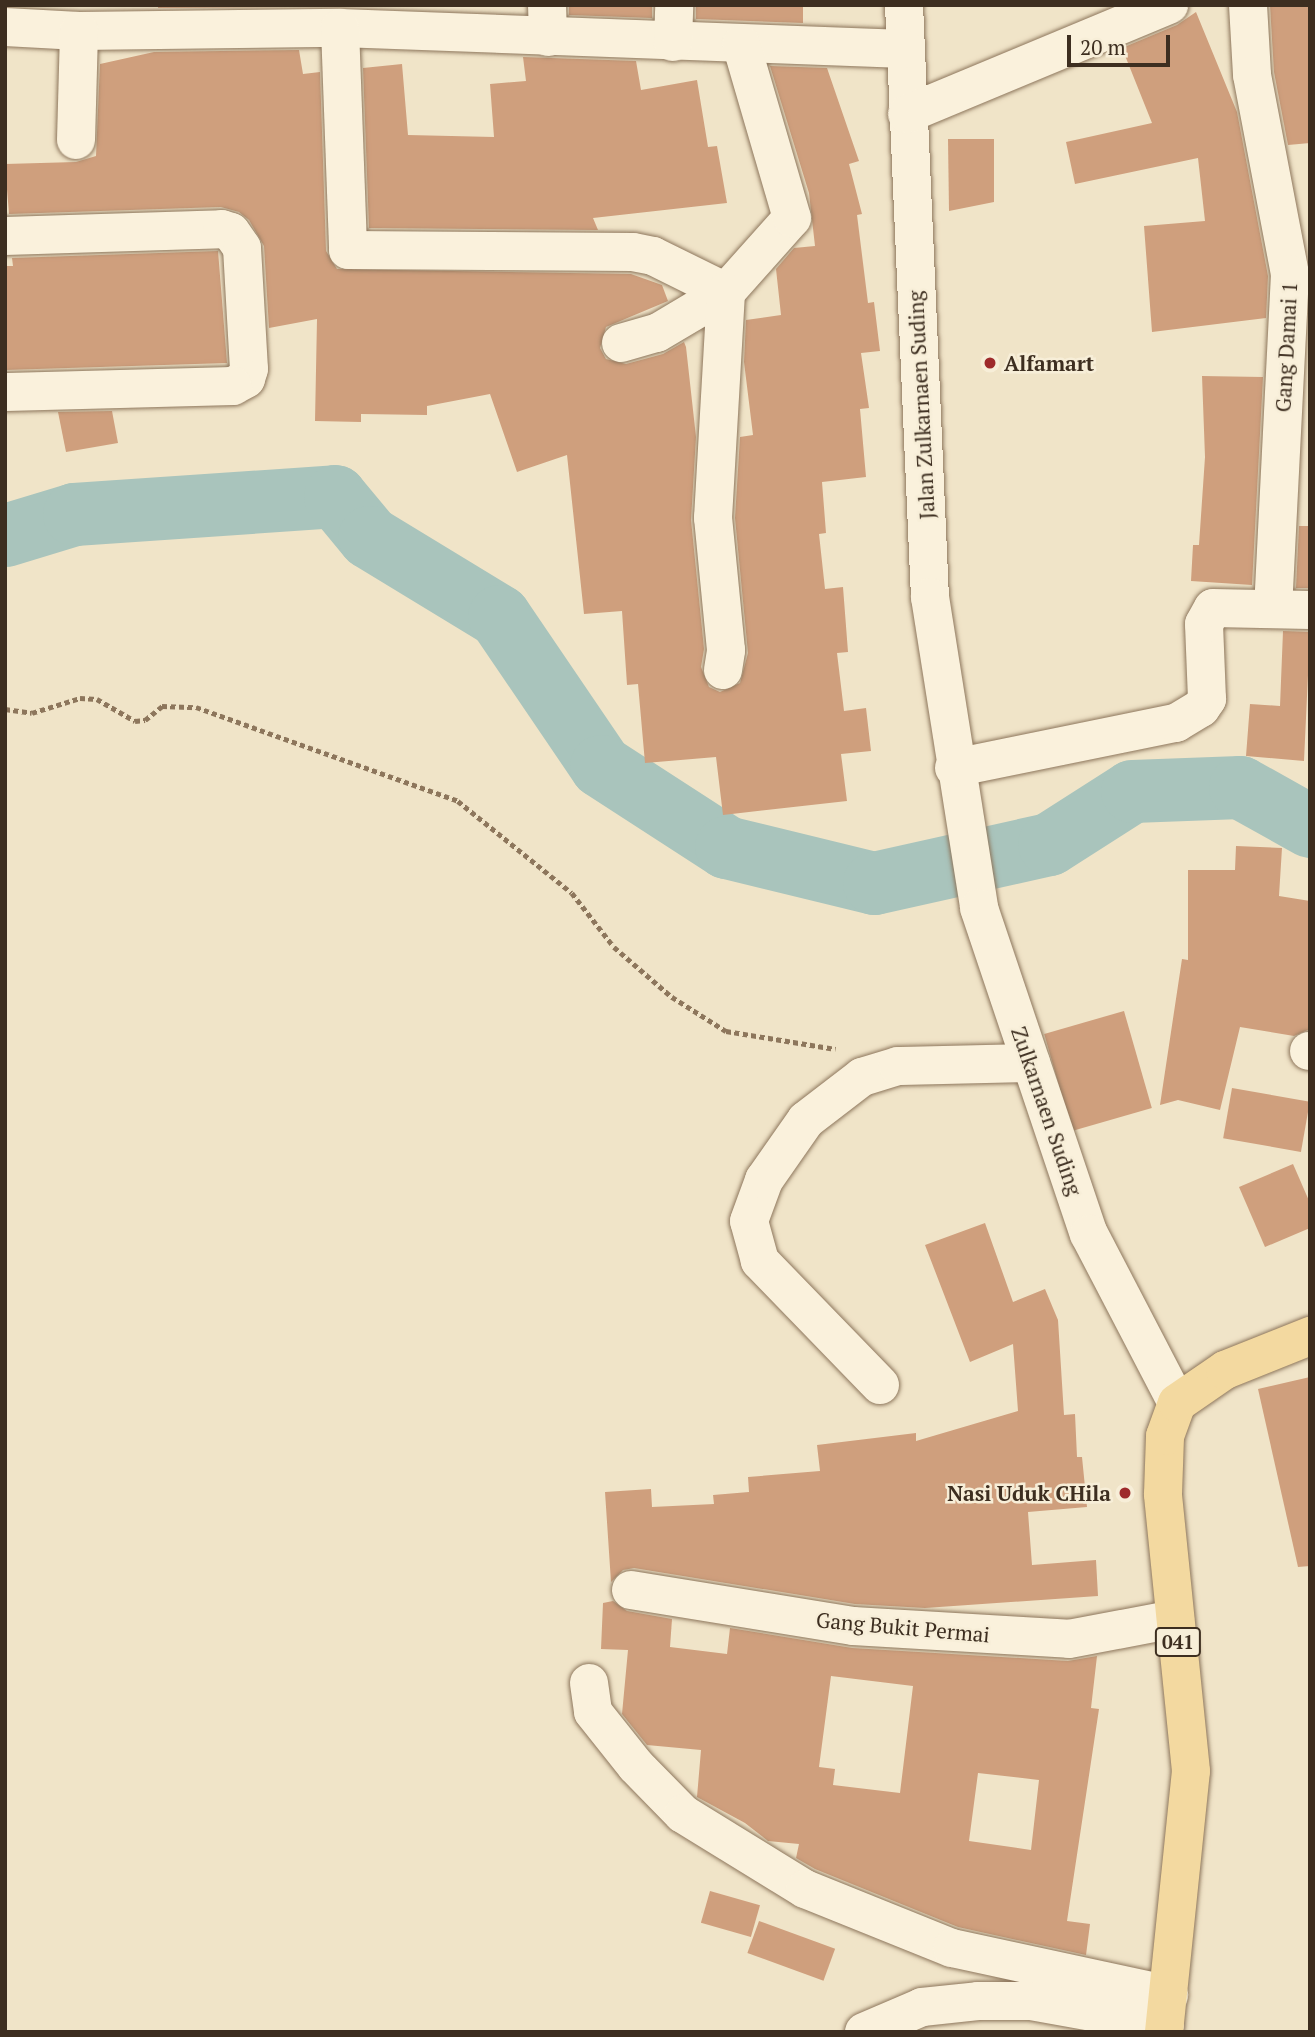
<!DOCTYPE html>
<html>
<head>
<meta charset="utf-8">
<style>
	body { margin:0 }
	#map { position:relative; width:1315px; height:2037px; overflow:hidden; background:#f0e4c8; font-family:"PT Serif",serif }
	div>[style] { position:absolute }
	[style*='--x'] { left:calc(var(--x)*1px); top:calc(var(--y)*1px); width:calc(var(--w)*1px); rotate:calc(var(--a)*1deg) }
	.river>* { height:63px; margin:-31.5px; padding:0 31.5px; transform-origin:31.5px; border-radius:31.5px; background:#a9c4bc }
	.building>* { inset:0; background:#cf9f7d; transform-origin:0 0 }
	.path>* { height:4.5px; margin-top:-2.25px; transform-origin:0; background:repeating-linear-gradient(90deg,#8d765c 0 5px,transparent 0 8.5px) }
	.roads { filter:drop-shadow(0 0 2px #8d765c) drop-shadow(0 0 2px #8d765c) }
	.minor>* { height:38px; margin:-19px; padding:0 19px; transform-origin:19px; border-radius:19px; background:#faf1dc }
	.major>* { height:38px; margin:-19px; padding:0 19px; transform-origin:19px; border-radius:19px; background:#f3d9a0 }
	.dots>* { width:19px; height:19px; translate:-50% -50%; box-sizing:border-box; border:4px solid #f7eed8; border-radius:50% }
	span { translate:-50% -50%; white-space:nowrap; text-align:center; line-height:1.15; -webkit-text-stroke:5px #f7eed8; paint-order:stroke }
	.shield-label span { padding:2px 5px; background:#f7eed8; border:2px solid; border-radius:5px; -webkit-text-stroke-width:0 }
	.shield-label { font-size:19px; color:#3d2e20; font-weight:700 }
	.street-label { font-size:21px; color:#3d2e20 }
	.poi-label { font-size:21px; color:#3d2e20; font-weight:700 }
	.left { translate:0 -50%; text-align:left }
	.right { translate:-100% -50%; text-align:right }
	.frame { position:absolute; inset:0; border:7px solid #3d2e20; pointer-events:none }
	.scale { position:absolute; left:1067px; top:35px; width:103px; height:32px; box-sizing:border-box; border:4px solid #3d2e20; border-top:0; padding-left:9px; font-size:21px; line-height:24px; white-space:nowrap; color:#3d2e20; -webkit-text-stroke:5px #f7eed8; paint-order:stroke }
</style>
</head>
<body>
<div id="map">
	<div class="river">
		<i style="--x:5;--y:535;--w:72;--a:-16.9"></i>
		<i style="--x:74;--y:514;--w:262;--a:-3.9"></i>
		<i style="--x:335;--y:496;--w:53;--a:50.3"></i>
		<i style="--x:369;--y:537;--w:152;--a:31.3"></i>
		<i style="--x:499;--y:616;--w:181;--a:55.8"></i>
		<i style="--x:601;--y:766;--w:149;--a:32.9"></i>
		<i style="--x:726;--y:847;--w:152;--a:13.7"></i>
		<i style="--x:874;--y:883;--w:179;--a:-12.6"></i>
		<i style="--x:1049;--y:844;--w:98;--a:-32.6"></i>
		<i style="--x:1132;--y:791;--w:108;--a:-2.1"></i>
		<i style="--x:1240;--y:787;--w:80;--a:29.1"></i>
	</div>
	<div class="building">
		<i style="clip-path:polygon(158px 5px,291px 5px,291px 7px,158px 8px)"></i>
		<i style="clip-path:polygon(569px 5px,652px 5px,652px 18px,569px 15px)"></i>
		<i style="clip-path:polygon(696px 5px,803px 5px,803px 23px,696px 19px)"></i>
		<i style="clip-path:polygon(1270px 5px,1310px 5px,1310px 143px,1288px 145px,1274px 72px)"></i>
		<i style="clip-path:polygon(1196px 12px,1237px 112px,1268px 276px,1266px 318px,1152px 332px,1144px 226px,1205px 221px,1198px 158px,1075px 184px,1066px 142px,1152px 123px,1122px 48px,1177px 25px)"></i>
		<i style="clip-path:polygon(299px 50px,303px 74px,320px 72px,326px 251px,337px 269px,631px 274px,662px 285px,668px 301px,606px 327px,600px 348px,606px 359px,626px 364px,663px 354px,684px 342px,686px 347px,696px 437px,691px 520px,704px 649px,701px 667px,709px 687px,720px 692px,740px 683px,748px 653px,735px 518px,740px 437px,753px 435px,744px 362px,746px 320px,781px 315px,776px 269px,794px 248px,815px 246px,809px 193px,770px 66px,827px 68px,859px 161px,849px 164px,862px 214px,857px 215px,868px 303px,874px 302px,880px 351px,861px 353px,869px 408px,860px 409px,866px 477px,822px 482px,826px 533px,819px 534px,825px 589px,843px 587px,848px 652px,837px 653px,844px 711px,866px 708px,871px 751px,841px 754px,847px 801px,723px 815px,716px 757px,645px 763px,638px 684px,627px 685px,622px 611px,584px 614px,567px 455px,517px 472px,490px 394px,427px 406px,427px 415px,361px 414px,361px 422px,315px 421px,317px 319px,269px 328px,264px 246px,249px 220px,239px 212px,221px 207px,9px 214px,5px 164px,76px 162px,96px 156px,100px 64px,154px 52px)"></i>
		<i style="clip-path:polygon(523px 57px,636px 61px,641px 90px,697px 80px,708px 147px,717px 146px,727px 203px,593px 218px,598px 230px,369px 228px,363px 68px,402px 64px,408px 135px,494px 137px,490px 84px,526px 81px)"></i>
		<i style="clip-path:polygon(948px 139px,994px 139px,994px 202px,949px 211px)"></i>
		<i style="clip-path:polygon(218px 251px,227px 363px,5px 370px,5px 266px,13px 266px,12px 258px)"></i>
		<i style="clip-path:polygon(1202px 376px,1263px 377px,1252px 585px,1191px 581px,1193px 545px,1199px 545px,1205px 457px)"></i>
		<i style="clip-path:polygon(112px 411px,118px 443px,66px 452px,58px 412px)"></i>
		<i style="clip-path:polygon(1299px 526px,1310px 526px,1310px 588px,1296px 588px)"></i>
		<i style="clip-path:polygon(1283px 631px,1310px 632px,1304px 761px,1246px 756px,1250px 704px,1280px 706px)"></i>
		<i style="clip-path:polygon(1236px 846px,1282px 848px,1279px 896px,1310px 901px,1310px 1029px,1294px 1036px,1240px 1027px,1220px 1110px,1178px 1100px,1160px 1105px,1182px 959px,1188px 960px,1188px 870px,1235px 870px)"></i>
		<i style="left:1124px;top:1011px;width:101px;height:83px;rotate:74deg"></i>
		<i style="left:1232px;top:1088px;width:79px;height:51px;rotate:10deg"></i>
		<i style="clip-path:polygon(1293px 1164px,1310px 1203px,1310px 1228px,1265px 1247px,1239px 1187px)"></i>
		<i style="clip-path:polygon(985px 1223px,1013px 1302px,1045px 1289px,1058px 1320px,1064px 1415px,1075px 1414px,1077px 1457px,1082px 1457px,1087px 1507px,1028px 1512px,1032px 1565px,1096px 1560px,1098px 1596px,925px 1608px,855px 1604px,634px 1568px,623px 1570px,611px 1582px,605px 1492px,651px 1489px,652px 1507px,714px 1504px,713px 1495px,749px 1492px,748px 1477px,820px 1471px,817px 1445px,916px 1433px,916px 1441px,1018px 1411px,1013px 1344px,970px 1362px,925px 1245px)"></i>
		<i style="clip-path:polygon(1310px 1377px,1310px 1566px,1298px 1567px,1258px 1389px)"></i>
		<i style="clip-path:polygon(evenodd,613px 1601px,627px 1611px,672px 1619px,670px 1647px,727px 1654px,730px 1628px,852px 1648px,1068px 1661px,1097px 1656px,1091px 1708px,1099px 1709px,1067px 1921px,1090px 1924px,1086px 1955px,958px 1927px,815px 1869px,796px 1858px,799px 1844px,768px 1841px,745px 1823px,697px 1797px,701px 1750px,647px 1745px,622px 1714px,628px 1650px,601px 1649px,603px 1603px,613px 1601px,831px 1676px,913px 1686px,900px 1793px,833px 1785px,835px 1769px,819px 1767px,831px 1676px,613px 1601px,978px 1773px,1039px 1780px,1031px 1850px,969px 1841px,978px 1773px)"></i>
		<i style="left:710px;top:1891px;width:52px;height:33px;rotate:16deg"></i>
		<i style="left:759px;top:1921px;width:81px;height:34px;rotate:20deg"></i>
	</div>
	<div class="path">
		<i style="--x:5;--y:709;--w:27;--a:8"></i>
		<i style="--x:32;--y:713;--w:50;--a:-17.4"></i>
		<i style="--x:80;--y:698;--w:17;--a:3"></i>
		<i style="--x:97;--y:699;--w:44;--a:30.1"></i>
		<i style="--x:135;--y:721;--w:10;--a:-6"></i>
		<i style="--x:145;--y:720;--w:22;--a:-39"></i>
		<i style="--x:162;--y:706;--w:34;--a:2"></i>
		<i style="--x:196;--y:707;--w:278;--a:19.7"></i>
		<i style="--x:458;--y:801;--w:146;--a:38.9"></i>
		<i style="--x:572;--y:893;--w:68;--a:52.1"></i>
		<i style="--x:614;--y:947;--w:77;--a:40.8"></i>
		<i style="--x:672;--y:997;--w:64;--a:32.2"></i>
		<i style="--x:726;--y:1031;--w:111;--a:9.3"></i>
	</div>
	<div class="roads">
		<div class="minor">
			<i style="--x:547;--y:5;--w:32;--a:88"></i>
			<i style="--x:904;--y:5;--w:593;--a:87.49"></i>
			<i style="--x:930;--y:597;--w:315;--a:81"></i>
			<i style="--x:979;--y:908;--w:344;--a:71.4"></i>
			<i style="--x:1089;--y:1234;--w:191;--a:62.5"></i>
			<i style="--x:1248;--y:5;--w:70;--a:86.7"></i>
			<i style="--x:1252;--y:75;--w:203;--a:79.2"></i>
			<i style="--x:1290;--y:274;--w:335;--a:92.9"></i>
			<i style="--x:5;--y:27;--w:74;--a:3.1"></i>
			<i style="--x:79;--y:31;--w:261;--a:-0.7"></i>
			<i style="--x:340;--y:28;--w:565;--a:2.13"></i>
			<i style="--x:340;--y:28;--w:222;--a:87.9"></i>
			<i style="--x:348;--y:250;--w:285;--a:0.4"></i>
			<i style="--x:633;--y:252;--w:20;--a:11"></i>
			<i style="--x:653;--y:256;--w:81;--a:26.3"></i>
			<i style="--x:673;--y:42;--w:37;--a:-88"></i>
			<i style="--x:907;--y:114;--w:284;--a:-22.6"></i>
			<i style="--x:76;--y:140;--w:109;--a:-88.4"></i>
			<i style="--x:5;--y:236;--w:217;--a:-1.8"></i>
			<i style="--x:222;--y:229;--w:9;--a:18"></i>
			<i style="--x:231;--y:232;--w:19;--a:55"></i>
			<i style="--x:242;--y:248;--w:121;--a:86.7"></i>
			<i style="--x:249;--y:369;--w:10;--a:107"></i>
			<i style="--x:246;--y:379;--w:15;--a:152"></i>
			<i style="--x:233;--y:386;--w:228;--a:178.5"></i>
			<i style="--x:621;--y:343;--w:37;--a:-16"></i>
			<i style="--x:657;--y:333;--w:80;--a:-30.7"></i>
			<i style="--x:726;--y:292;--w:99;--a:-48.3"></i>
			<i style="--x:792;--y:218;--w:181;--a:-106.3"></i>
			<i style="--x:723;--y:670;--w:20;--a:-81"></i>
			<i style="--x:726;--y:650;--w:133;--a:-95.6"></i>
			<i style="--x:713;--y:518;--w:226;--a:-86.7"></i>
			<i style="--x:954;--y:768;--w:227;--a:-11.5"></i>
			<i style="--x:1176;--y:723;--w:29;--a:-31"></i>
			<i style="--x:1201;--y:708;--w:11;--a:-56"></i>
			<i style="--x:1207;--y:699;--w:75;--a:-92.3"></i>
			<i style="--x:1204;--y:624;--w:18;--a:-61"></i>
			<i style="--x:1213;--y:608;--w:97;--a:1.2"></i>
			<i style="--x:1309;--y:1051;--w:1;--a:0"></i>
			<i style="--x:880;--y:1385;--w:173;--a:-134.1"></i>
			<i style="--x:760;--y:1261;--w:41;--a:-105.4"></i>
			<i style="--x:749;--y:1221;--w:44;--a:-69.9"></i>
			<i style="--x:764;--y:1180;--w:73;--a:-55"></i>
			<i style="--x:806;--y:1120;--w:71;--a:-37.5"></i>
			<i style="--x:862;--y:1077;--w:38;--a:-17"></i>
			<i style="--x:898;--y:1066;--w:133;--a:-1.3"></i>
			<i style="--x:631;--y:1590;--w:225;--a:9.2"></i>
			<i style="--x:853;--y:1626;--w:216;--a:3.4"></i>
			<i style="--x:1069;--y:1639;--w:108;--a:-10.7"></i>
			<i style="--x:589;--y:1683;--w:29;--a:82"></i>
			<i style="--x:593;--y:1712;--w:69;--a:51.5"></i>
			<i style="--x:636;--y:1766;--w:67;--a:45.6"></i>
			<i style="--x:683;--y:1814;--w:143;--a:31.6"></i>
			<i style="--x:805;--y:1889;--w:158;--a:21.9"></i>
			<i style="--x:952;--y:1948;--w:222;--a:12.2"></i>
			<i style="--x:864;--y:2032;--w:63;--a:-23.3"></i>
			<i style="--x:922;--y:2007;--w:56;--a:-6.1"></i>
			<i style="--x:978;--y:2001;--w:53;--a:0"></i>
			<i style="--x:1031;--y:2001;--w:136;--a:10.2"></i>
		</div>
		<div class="major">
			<i style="--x:1164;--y:2032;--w:262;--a:-84.1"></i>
			<i style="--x:1191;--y:1771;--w:278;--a:-95.8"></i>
			<i style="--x:1163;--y:1494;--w:58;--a:-88"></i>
			<i style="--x:1165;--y:1436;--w:35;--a:-70"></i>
			<i style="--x:1177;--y:1403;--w:58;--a:-34.5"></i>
			<i style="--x:1225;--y:1370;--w:92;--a:-21.8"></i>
		</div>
	</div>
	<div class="dots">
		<i style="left:990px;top:363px;background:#9e2a2b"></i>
		<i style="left:1125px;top:1493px;background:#9e2a2b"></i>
	</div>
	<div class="shield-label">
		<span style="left:1178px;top:1642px">041</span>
	</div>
	<div class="street-label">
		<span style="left:1286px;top:347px;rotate:-87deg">Gang Damai 1</span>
		<span style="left:921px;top:405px;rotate:-93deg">Jalan Zulkarnaen Suding</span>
		<span style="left:1047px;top:1111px;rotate:71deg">Zulkarnaen Suding</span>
		<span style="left:903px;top:1627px;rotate:5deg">Gang Bukit Permai</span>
	</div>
	<div class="poi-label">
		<span class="left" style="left:1004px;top:363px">Alfamart</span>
		<span class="right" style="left:1111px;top:1493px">Nasi Uduk CHila</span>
	</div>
	<div class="frame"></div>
	<div class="scale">20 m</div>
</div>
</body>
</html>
